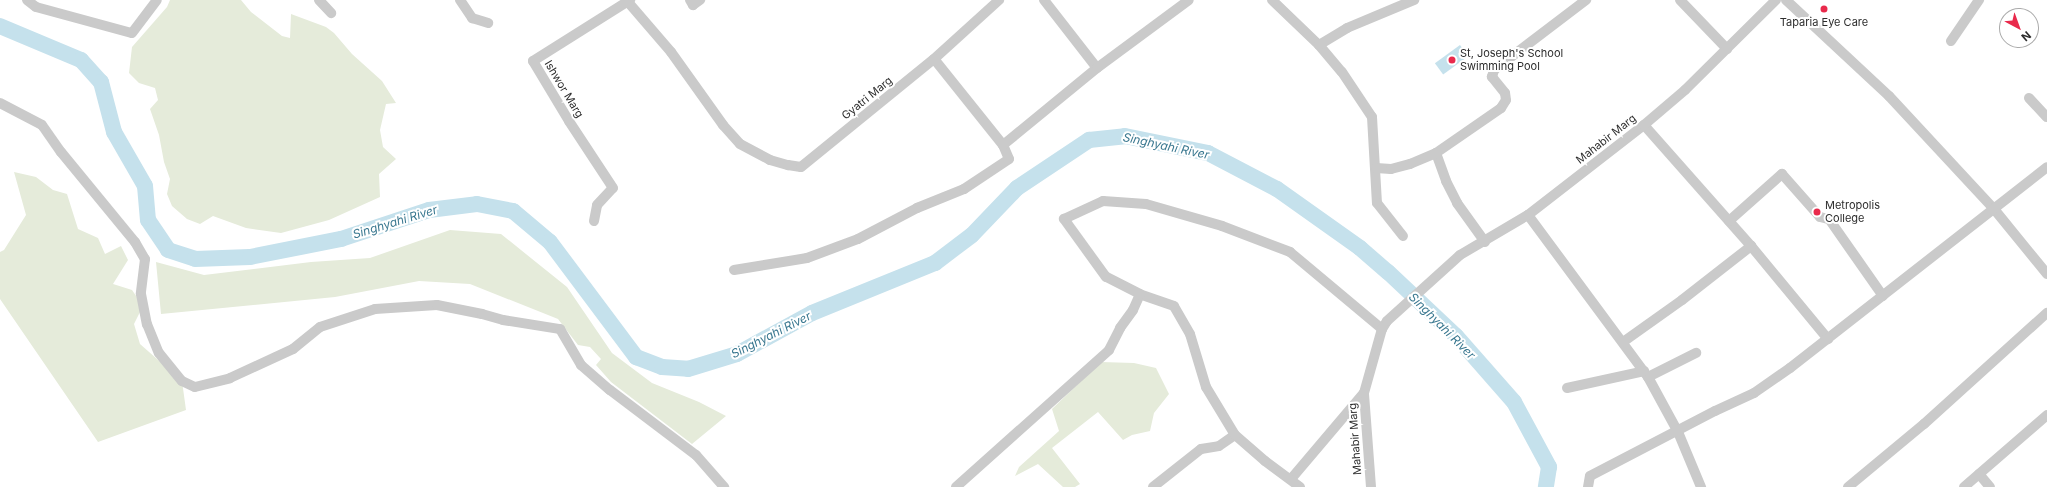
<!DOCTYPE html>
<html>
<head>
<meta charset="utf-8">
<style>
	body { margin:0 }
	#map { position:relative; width:2047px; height:487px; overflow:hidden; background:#fff; font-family:Inter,sans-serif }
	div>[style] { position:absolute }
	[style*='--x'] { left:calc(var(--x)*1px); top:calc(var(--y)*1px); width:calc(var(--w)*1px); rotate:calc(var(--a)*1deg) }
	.green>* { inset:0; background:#e5ebda }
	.water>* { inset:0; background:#c5e1ec; transform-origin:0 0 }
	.river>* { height:16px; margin:-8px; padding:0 8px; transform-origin:8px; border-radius:8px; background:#c5e1ec }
	.minor>* { height:10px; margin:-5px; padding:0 5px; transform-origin:5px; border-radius:5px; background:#cacaca }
	.dots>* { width:11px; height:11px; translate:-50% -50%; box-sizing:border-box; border:2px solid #fff; border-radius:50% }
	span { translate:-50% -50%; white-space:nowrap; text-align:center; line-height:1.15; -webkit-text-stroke:4px #fff; paint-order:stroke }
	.poi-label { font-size:11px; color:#2d2d2d }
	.left { translate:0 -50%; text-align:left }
	.street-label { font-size:11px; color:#2d2d2d }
	.water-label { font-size:12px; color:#3a7890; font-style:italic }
	.north { position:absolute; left:1999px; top:8px; width:40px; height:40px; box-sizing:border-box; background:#fff; border:1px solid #ababab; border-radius:50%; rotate:139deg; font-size:11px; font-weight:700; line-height:16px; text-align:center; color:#2d2d2d }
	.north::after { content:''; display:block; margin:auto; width:14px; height:18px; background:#e92a4c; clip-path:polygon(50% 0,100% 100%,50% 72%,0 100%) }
</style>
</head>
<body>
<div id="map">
	<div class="green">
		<i style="clip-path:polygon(170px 0,241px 0,251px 12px,282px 36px,290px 38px,291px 14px,326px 27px,334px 33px,352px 54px,382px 81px,396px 103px,386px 104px,380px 130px,383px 147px,396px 159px,379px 174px,380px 197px,329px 220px,281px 233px,246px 228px,213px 216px,200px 224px,187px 219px,172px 206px,167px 194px,170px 179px,164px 162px,159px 135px,150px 109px,158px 100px,155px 88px,139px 83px,129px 73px,132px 47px,167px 7px)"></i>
		<i style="clip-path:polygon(14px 172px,36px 177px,53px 190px,67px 194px,78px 229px,98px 238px,105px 254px,121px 246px,128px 260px,113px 284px,132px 290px,143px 306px,134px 324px,140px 344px,182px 381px,186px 410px,98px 442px,0 299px,0 252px,4px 250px,26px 215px)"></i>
		<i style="clip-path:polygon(450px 230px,501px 234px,567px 287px,612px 353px,652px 383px,699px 402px,726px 416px,692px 444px,611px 382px,596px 365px,601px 359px,590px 347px,578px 345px,558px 319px,470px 284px,419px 281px,335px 297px,161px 314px,156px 262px,204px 275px,311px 262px,370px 258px)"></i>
		<i style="clip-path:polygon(1101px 362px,1134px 363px,1156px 368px,1169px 394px,1154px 413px,1150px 431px,1132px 435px,1123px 440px,1098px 412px,1052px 448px,1080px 484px,1075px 487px,1063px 487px,1038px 464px,1015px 476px,1019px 467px,1059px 431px,1052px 409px)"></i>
	</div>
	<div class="water">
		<i style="left:1460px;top:45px;width:14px;height:31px;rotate:54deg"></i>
	</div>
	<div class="river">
		<i style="--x:0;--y:26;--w:88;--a:22.8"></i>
		<i style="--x:81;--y:60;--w:30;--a:48"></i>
		<i style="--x:101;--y:82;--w:52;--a:75.4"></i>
		<i style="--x:114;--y:132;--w:62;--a:60.1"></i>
		<i style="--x:145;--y:186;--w:34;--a:85"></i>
		<i style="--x:148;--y:220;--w:36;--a:56"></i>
		<i style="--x:168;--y:250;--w:28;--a:18"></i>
		<i style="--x:195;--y:259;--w:55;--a:-2.1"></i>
		<i style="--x:250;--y:257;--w:93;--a:-11.2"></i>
		<i style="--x:341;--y:239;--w:93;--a:-18.2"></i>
		<i style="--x:429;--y:210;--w:48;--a:-7.1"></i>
		<i style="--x:477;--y:204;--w:37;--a:11"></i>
		<i style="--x:513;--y:211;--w:48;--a:40"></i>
		<i style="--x:550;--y:242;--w:144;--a:53.2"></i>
		<i style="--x:636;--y:357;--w:28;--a:21"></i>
		<i style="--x:662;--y:367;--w:26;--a:4"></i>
		<i style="--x:688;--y:369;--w:51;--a:-17"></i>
		<i style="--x:737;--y:354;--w:85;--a:-28.7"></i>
		<i style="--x:812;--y:313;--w:133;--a:-22.1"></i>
		<i style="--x:935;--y:263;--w:46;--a:-37.1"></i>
		<i style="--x:972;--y:235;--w:65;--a:-46.2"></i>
		<i style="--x:1017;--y:188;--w:87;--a:-33.7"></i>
		<i style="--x:1089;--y:140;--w:36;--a:-6"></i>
		<i style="--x:1125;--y:136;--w:85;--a:11.6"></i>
		<i style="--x:1208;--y:153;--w:78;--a:27.6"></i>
		<i style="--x:1277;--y:189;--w:102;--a:35.4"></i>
		<i style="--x:1360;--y:248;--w:37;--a:41"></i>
		<i style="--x:1388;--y:272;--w:93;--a:43.3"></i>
		<i style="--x:1456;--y:336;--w:88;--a:48.7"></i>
		<i style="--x:1514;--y:402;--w:74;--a:61.7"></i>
		<i style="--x:1549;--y:467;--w:20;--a:99"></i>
	</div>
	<div class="minor">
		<i style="--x:27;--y:0;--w:11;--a:38"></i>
		<i style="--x:36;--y:7;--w:99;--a:15.2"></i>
		<i style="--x:132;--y:33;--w:41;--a:-52.9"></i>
		<i style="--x:319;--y:0;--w:18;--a:47"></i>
		<i style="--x:460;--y:0;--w:22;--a:56"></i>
		<i style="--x:472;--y:18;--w:17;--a:17"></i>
		<i style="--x:690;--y:0;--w:6;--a:59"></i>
		<i style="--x:693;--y:5;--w:9;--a:-36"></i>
		<i style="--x:1044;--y:0;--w:86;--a:52.1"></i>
		<i style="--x:1272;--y:0;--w:65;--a:43.8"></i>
		<i style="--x:1319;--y:45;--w:35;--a:50"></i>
		<i style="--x:1342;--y:72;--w:54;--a:56.3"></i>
		<i style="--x:1372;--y:117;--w:86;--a:86.7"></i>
		<i style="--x:1377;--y:203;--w:42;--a:51.8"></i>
		<i style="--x:1680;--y:0;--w:68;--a:46.2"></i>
		<i style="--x:1786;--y:0;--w:141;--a:43"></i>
		<i style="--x:1889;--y:96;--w:154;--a:47.1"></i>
		<i style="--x:1994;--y:209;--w:84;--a:50.8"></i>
		<i style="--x:628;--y:2;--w:66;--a:49.3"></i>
		<i style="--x:671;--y:52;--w:90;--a:54.5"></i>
		<i style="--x:723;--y:125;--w:25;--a:48"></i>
		<i style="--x:740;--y:144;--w:34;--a:28"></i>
		<i style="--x:770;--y:160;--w:19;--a:16"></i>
		<i style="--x:788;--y:165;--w:13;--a:9"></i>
		<i style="--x:801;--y:167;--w:171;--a:-39.1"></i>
		<i style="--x:934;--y:59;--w:88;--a:-42.2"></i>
		<i style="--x:1951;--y:41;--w:50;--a:-55.7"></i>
		<i style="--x:1319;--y:45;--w:33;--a:-31"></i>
		<i style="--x:1347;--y:28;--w:73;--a:-22.7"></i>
		<i style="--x:2029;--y:98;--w:26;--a:47"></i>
		<i style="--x:0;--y:103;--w:47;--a:27.6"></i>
		<i style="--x:42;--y:125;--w:33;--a:55"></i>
		<i style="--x:61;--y:152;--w:117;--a:50.6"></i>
		<i style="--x:135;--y:242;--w:20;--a:60"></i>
		<i style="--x:145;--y:259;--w:35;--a:97"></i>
		<i style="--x:141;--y:294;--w:31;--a:79"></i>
		<i style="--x:147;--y:324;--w:31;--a:68"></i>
		<i style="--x:159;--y:353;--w:36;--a:51"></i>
		<i style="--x:182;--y:381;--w:14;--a:25"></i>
		<i style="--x:195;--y:387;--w:36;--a:-14"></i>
		<i style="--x:230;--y:378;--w:69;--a:-24.7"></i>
		<i style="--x:293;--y:349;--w:35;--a:-39"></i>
		<i style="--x:320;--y:327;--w:58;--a:-18.1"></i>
		<i style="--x:375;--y:309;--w:62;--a:-3.7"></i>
		<i style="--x:437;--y:305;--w:46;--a:11.3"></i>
		<i style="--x:482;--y:314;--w:22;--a:16"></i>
		<i style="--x:503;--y:320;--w:58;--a:9"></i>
		<i style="--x:560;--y:329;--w:42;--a:59.7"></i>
		<i style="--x:581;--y:365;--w:38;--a:41"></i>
		<i style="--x:610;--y:390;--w:108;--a:37.1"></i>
		<i style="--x:696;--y:455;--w:43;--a:48.8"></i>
		<i style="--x:1644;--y:125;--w:162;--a:48.5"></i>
		<i style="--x:1751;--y:246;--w:121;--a:50.4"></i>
		<i style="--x:1003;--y:145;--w:122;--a:-39.3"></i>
		<i style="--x:1097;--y:68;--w:114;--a:-36.5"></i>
		<i style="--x:1436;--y:153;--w:30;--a:70"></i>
		<i style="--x:1446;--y:181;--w:25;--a:63"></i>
		<i style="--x:1457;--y:203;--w:48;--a:54.3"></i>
		<i style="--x:1376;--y:168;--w:15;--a:4"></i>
		<i style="--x:1391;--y:169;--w:20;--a:-15"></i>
		<i style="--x:1410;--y:164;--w:28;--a:-23"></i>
		<i style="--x:1436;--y:153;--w:79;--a:-34.7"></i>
		<i style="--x:1501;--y:108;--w:9;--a:-58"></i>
		<i style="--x:1506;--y:100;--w:7;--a:-98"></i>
		<i style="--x:1505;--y:93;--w:21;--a:-129"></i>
		<i style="--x:1492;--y:77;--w:7;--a:-74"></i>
		<i style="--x:1494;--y:70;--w:116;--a:-37.3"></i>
		<i style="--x:1528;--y:215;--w:202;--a:53.5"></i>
		<i style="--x:1648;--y:377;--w:63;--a:61.4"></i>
		<i style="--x:1678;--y:432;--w:60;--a:67.3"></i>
		<i style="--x:594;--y:221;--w:16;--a:-79"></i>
		<i style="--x:597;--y:205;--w:23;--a:-47"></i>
		<i style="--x:613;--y:188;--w:80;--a:-123.3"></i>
		<i style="--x:569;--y:121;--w:70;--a:-121"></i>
		<i style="--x:533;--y:61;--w:115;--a:-32.2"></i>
		<i style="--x:1729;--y:221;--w:71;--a:-41.6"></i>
		<i style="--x:1782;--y:174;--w:57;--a:48.5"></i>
		<i style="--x:1820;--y:217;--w:9;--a:13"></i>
		<i style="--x:1829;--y:219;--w:94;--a:55"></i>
		<i style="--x:734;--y:270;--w:74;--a:-9.3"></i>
		<i style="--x:807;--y:258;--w:54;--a:-20.4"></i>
		<i style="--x:858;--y:239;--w:67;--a:-27.7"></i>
		<i style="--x:917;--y:208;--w:51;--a:-22"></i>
		<i style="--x:964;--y:189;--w:54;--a:-33.7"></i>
		<i style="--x:1009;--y:159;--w:15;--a:-113"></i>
		<i style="--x:1003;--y:145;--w:110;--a:-128.7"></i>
		<i style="--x:1623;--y:342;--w:72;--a:-35.4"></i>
		<i style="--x:1682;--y:300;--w:88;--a:-38"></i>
		<i style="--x:1648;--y:377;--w:54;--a:-26.6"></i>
		<i style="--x:1567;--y:388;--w:79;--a:-12.4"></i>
		<i style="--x:1979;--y:474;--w:17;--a:50"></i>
		<i style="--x:1291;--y:479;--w:113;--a:-49.7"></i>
		<i style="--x:956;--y:487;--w:205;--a:-41.8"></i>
		<i style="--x:1109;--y:350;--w:25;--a:-63"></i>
		<i style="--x:1120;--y:328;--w:22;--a:-54"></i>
		<i style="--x:1133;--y:310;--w:17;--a:-66"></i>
		<i style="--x:1153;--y:487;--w:61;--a:-38.4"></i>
		<i style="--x:1201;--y:449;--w:18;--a:-9"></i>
		<i style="--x:1219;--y:446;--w:19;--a:-35"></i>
		<i style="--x:1300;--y:487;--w:44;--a:-143.4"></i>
		<i style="--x:1265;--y:461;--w:40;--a:-139"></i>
		<i style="--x:1235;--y:435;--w:56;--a:-121.1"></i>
		<i style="--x:1206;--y:387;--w:55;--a:-106.8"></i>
		<i style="--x:1190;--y:334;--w:32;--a:-120"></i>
		<i style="--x:1174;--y:306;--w:36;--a:-161"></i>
		<i style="--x:1140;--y:294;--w:38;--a:-153"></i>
		<i style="--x:1106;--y:277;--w:72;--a:-125.9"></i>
		<i style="--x:1064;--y:219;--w:43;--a:-24.8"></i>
		<i style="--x:1103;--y:201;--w:43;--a:4"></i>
		<i style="--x:1146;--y:204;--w:79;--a:16.1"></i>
		<i style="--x:1222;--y:226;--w:73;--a:20.9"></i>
		<i style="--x:1290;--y:252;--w:120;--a:39.9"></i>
		<i style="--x:1371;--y:487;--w:94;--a:-94.3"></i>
		<i style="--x:1364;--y:393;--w:66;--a:-74.3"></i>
		<i style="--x:1382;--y:329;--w:9;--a:-58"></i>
		<i style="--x:1387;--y:321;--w:98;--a:-42.1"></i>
		<i style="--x:1460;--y:255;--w:79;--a:-30.5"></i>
		<i style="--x:1528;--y:215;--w:147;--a:-37.8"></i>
		<i style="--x:1644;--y:125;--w:54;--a:-40.5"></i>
		<i style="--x:1685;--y:90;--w:128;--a:-44.7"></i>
		<i style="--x:1588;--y:487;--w:11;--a:-80"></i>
		<i style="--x:1590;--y:476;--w:141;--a:-27.5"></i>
		<i style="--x:1715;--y:411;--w:43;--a:-24.8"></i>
		<i style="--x:1754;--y:393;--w:44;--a:-34.8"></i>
		<i style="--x:1790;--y:368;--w:326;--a:-38"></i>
		<i style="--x:1848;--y:487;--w:99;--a:-39.7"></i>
		<i style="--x:1924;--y:424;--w:166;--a:-42.1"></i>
		<i style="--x:1964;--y:487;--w:110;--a:-40.9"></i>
	</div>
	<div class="dots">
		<i style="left:1824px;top:9px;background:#e92a4c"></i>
		<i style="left:1452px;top:60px;background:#e92a4c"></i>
		<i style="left:1817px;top:212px;background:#e92a4c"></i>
	</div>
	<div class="poi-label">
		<span style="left:1824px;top:22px">Taparia Eye Care</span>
		<span class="left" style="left:1460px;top:60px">St, Joseph's School<br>Swimming Pool</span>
		<span class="left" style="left:1825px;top:212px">Metropolis<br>College</span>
	</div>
	<div class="street-label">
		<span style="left:564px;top:89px;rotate:59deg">Ishwor Marg</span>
		<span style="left:867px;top:98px;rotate:-39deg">Gyatri Marg</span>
		<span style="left:1606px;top:139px;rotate:-38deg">Mahabir Marg</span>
		<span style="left:1355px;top:439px;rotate:-94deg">Mahabir Marg</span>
	</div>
	<div class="water-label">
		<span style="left:1166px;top:146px;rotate:12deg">Singhyahi River</span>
		<span style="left:395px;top:222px;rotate:-17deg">Singhyahi River</span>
		<span style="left:1442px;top:326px;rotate:45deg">Singhyahi River</span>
		<span style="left:771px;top:335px;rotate:-27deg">Singhyahi River</span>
	</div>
	<div class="north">N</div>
</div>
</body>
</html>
